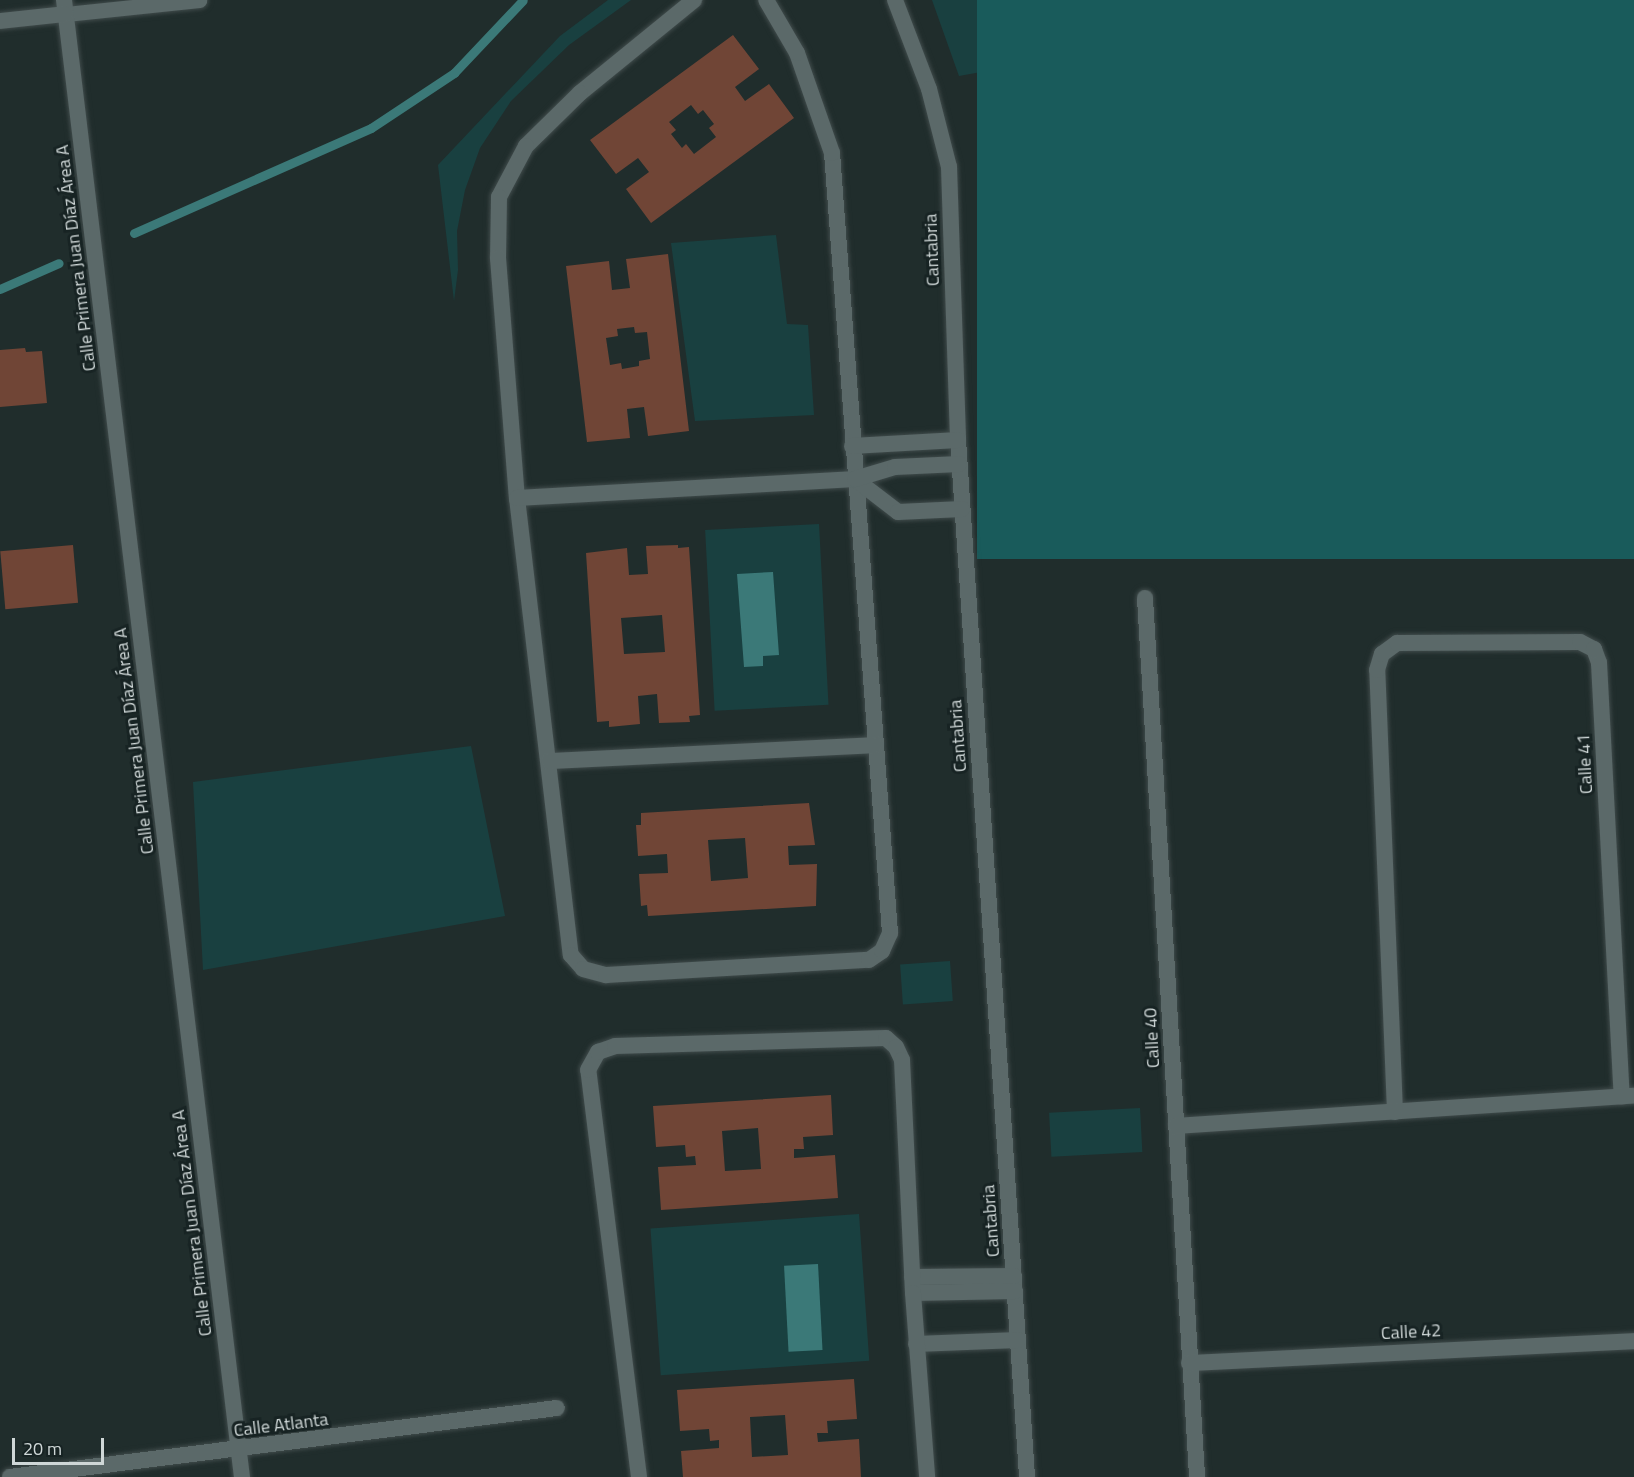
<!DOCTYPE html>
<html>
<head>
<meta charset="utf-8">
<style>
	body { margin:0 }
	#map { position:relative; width:1634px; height:1477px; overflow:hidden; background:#202d2c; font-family:"Titillium Web",sans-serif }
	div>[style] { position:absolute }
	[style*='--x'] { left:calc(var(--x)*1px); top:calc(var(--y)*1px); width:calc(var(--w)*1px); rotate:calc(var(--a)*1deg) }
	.green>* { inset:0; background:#194040; transform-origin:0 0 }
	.forest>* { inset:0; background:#195b5b; transform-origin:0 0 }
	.water>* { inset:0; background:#3b7978; transform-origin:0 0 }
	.stream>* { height:9px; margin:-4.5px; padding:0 4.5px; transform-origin:4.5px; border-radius:4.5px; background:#3b7978 }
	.building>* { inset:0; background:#704536; transform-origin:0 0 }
	.roads { filter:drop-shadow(0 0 2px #404b4b) drop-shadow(0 0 2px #404b4b) }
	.service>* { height:15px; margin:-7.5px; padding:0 7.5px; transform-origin:7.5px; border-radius:7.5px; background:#5b6969 }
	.minor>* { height:16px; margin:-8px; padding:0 8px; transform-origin:8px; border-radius:8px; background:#5b6969 }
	span { translate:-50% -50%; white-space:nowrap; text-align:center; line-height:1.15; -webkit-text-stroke:6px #172323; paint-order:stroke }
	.street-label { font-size:18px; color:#cfd7d7 }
	.scale { position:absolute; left:12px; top:1438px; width:92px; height:27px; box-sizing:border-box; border:3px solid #cfd7d7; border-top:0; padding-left:8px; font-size:18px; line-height:21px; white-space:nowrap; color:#cfd7d7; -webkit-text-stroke:4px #172323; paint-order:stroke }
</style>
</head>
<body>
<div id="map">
	<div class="green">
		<i style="clip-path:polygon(608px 0,631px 0,569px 45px,511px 101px,480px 148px,465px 190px,457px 231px,458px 270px,454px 301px,438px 165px,560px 36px)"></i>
		<i style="clip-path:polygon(932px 0,977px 0,981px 72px,959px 76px)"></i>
		<i style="clip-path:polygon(776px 235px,787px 324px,808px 325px,814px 415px,695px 421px,671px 243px)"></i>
		<i style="left:819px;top:524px;width:181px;height:114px;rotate:87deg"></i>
		<i style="clip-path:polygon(471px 746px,505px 916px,203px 970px,193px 782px)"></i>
		<i style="left:950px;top:961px;width:40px;height:50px;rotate:86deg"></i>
		<i style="left:1140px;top:1108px;width:44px;height:91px;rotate:87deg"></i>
		<i style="left:859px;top:1214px;width:147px;height:209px;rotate:86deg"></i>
	</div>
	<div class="forest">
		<i style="left:977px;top:0;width:657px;height:559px"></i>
	</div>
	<div class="water">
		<i style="clip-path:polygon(773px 572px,779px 655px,763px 656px,763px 666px,744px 667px,737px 574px)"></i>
		<i style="left:818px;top:1264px;width:86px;height:34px;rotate:87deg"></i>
	</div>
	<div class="stream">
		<i style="--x:134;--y:233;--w:259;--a:-23.9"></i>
		<i style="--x:371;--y:128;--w:100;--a:-33.5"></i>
		<i style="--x:454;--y:73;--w:100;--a:-46.6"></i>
		<i style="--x:0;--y:289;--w:64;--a:-23.8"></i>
	</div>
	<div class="building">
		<i style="clip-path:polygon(evenodd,733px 35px,759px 69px,735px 87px,745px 101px,769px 84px,794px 118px,651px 223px,626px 189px,649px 172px,638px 158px,616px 174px,590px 140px,733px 35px,691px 105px,698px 114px,703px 110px,714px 124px,709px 128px,716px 137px,694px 154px,686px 144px,682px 148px,671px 134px,676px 130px,669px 122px,691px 105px)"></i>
		<i style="clip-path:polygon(evenodd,668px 254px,689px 431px,648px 436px,644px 407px,627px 409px,630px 438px,587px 442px,566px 266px,609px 261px,612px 290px,630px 288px,626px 259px,668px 254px,634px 327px,635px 333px,647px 332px,650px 359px,639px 361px,639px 366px,622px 369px,621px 363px,610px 365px,606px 338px,618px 336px,617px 329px,634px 327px)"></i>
		<i style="clip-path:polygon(25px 348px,26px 352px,42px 351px,47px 403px,0 407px,0 350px)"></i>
		<i style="left:73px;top:545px;width:58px;height:73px;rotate:85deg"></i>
		<i style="clip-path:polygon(evenodd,678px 545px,678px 548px,689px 547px,700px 715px,689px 716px,690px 722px,659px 723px,657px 694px,638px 696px,640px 724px,609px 727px,609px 721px,597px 722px,586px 553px,627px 548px,629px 575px,648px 574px,646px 546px,678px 545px,662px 615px,665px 652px,624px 654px,621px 618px,662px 615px)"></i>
		<i style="clip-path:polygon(evenodd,809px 803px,815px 845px,788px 846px,789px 865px,817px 864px,816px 906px,648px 916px,647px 905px,641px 906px,639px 874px,668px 873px,667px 854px,638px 856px,636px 825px,641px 825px,641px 813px,809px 803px,745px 838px,748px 878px,711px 881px,708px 840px,745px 838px)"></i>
		<i style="clip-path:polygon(evenodd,831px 1095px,833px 1135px,803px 1137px,804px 1149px,794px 1149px,794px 1158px,835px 1155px,838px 1198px,661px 1210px,658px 1167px,696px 1165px,695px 1156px,686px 1157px,685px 1145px,656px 1147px,653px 1106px,831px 1095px,758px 1128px,761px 1169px,725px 1171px,722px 1131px,758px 1128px)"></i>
		<i style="clip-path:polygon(evenodd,854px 1379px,857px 1419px,827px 1421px,828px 1433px,817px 1433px,818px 1442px,859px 1439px,861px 1477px,683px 1477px,681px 1451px,719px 1448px,719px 1440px,710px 1441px,709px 1429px,680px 1431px,677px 1390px,854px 1379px,785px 1415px,788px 1455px,752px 1457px,750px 1417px,785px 1415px)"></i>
	</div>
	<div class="roads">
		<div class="service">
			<i style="--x:66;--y:14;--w:134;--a:-6"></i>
		</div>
		<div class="minor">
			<i style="--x:64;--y:0;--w:1488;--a:83.13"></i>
			<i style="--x:694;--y:0;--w:147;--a:140.8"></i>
			<i style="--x:580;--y:93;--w:76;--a:135.5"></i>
			<i style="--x:526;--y:146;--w:58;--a:117.9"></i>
			<i style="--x:499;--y:197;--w:61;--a:90.9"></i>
			<i style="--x:498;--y:258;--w:241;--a:85.5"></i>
			<i style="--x:517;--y:498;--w:460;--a:83.3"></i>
			<i style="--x:571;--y:955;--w:18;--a:49"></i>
			<i style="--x:583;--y:969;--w:24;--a:15"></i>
			<i style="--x:606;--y:975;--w:263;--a:-3.3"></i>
			<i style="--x:869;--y:960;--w:16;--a:-35"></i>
			<i style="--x:882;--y:951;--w:20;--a:-66"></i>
			<i style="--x:890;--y:933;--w:782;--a:-94.25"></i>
			<i style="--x:832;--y:153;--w:106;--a:-109.3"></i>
			<i style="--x:797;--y:53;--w:61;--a:-120.3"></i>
			<i style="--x:895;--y:0;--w:95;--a:69.1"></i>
			<i style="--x:929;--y:89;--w:81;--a:75.6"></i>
			<i style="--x:949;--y:167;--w:273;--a:88.1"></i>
			<i style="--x:958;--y:440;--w:1039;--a:86.19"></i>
			<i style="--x:0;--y:21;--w:66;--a:-6.1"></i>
			<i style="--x:852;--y:446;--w:106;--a:-3.2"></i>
			<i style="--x:855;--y:479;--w:54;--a:37.5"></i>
			<i style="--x:898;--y:512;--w:64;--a:-2.7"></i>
			<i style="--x:517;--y:498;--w:339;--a:-3.2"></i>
			<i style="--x:855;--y:479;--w:42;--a:-16.7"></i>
			<i style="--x:895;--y:467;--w:64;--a:-2.7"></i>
			<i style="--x:1145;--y:598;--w:881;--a:86.61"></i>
			<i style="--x:549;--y:761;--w:326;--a:-2.8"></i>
			<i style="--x:1395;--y:1112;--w:442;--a:-92.3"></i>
			<i style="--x:1377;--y:670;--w:17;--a:-73"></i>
			<i style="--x:1382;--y:654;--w:19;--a:-36"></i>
			<i style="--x:1397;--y:643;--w:183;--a:-0.3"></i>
			<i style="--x:1580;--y:642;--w:16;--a:27"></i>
			<i style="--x:1594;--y:649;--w:15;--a:70"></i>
			<i style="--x:1599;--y:663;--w:434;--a:87"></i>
			<i style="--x:1176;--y:1126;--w:458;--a:-3.8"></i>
			<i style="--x:912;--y:1277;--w:102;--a:-0.6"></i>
			<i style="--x:913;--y:1293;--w:102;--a:-1.1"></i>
			<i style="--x:916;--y:1344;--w:102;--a:-2.2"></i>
			<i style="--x:1189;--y:1363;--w:446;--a:-2.8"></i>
			<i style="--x:10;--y:1477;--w:551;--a:-7.19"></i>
			<i style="--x:639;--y:1477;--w:410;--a:-97.1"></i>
			<i style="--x:588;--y:1070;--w:21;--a:-61"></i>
			<i style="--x:598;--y:1052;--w:18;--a:-19"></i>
			<i style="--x:615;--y:1046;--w:271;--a:-1.7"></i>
			<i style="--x:886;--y:1038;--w:13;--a:42"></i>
			<i style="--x:896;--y:1047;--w:14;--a:65"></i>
			<i style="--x:902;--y:1060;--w:233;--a:87.3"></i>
			<i style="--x:913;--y:1293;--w:185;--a:85.6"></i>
		</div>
	</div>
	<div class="street-label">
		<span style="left:932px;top:250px;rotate:-92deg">Cantabria</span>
		<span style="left:76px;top:258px;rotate:-97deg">Calle Primera Juan Díaz Área A</span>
		<span style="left:958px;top:736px;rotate:-94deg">Cantabria</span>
		<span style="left:134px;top:741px;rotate:-97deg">Calle Primera Juan Díaz Área A</span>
		<span style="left:1585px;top:764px;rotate:-93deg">Calle 41</span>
		<span style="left:1152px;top:1038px;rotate:-93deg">Calle 40</span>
		<span style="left:991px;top:1221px;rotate:-94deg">Cantabria</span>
		<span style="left:192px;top:1223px;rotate:-97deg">Calle Primera Juan Díaz Área A</span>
		<span style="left:1411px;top:1332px;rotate:-3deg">Calle 42</span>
		<span style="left:281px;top:1425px;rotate:-7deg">Calle Atlanta</span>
	</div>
	<div class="scale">20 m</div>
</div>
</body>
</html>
